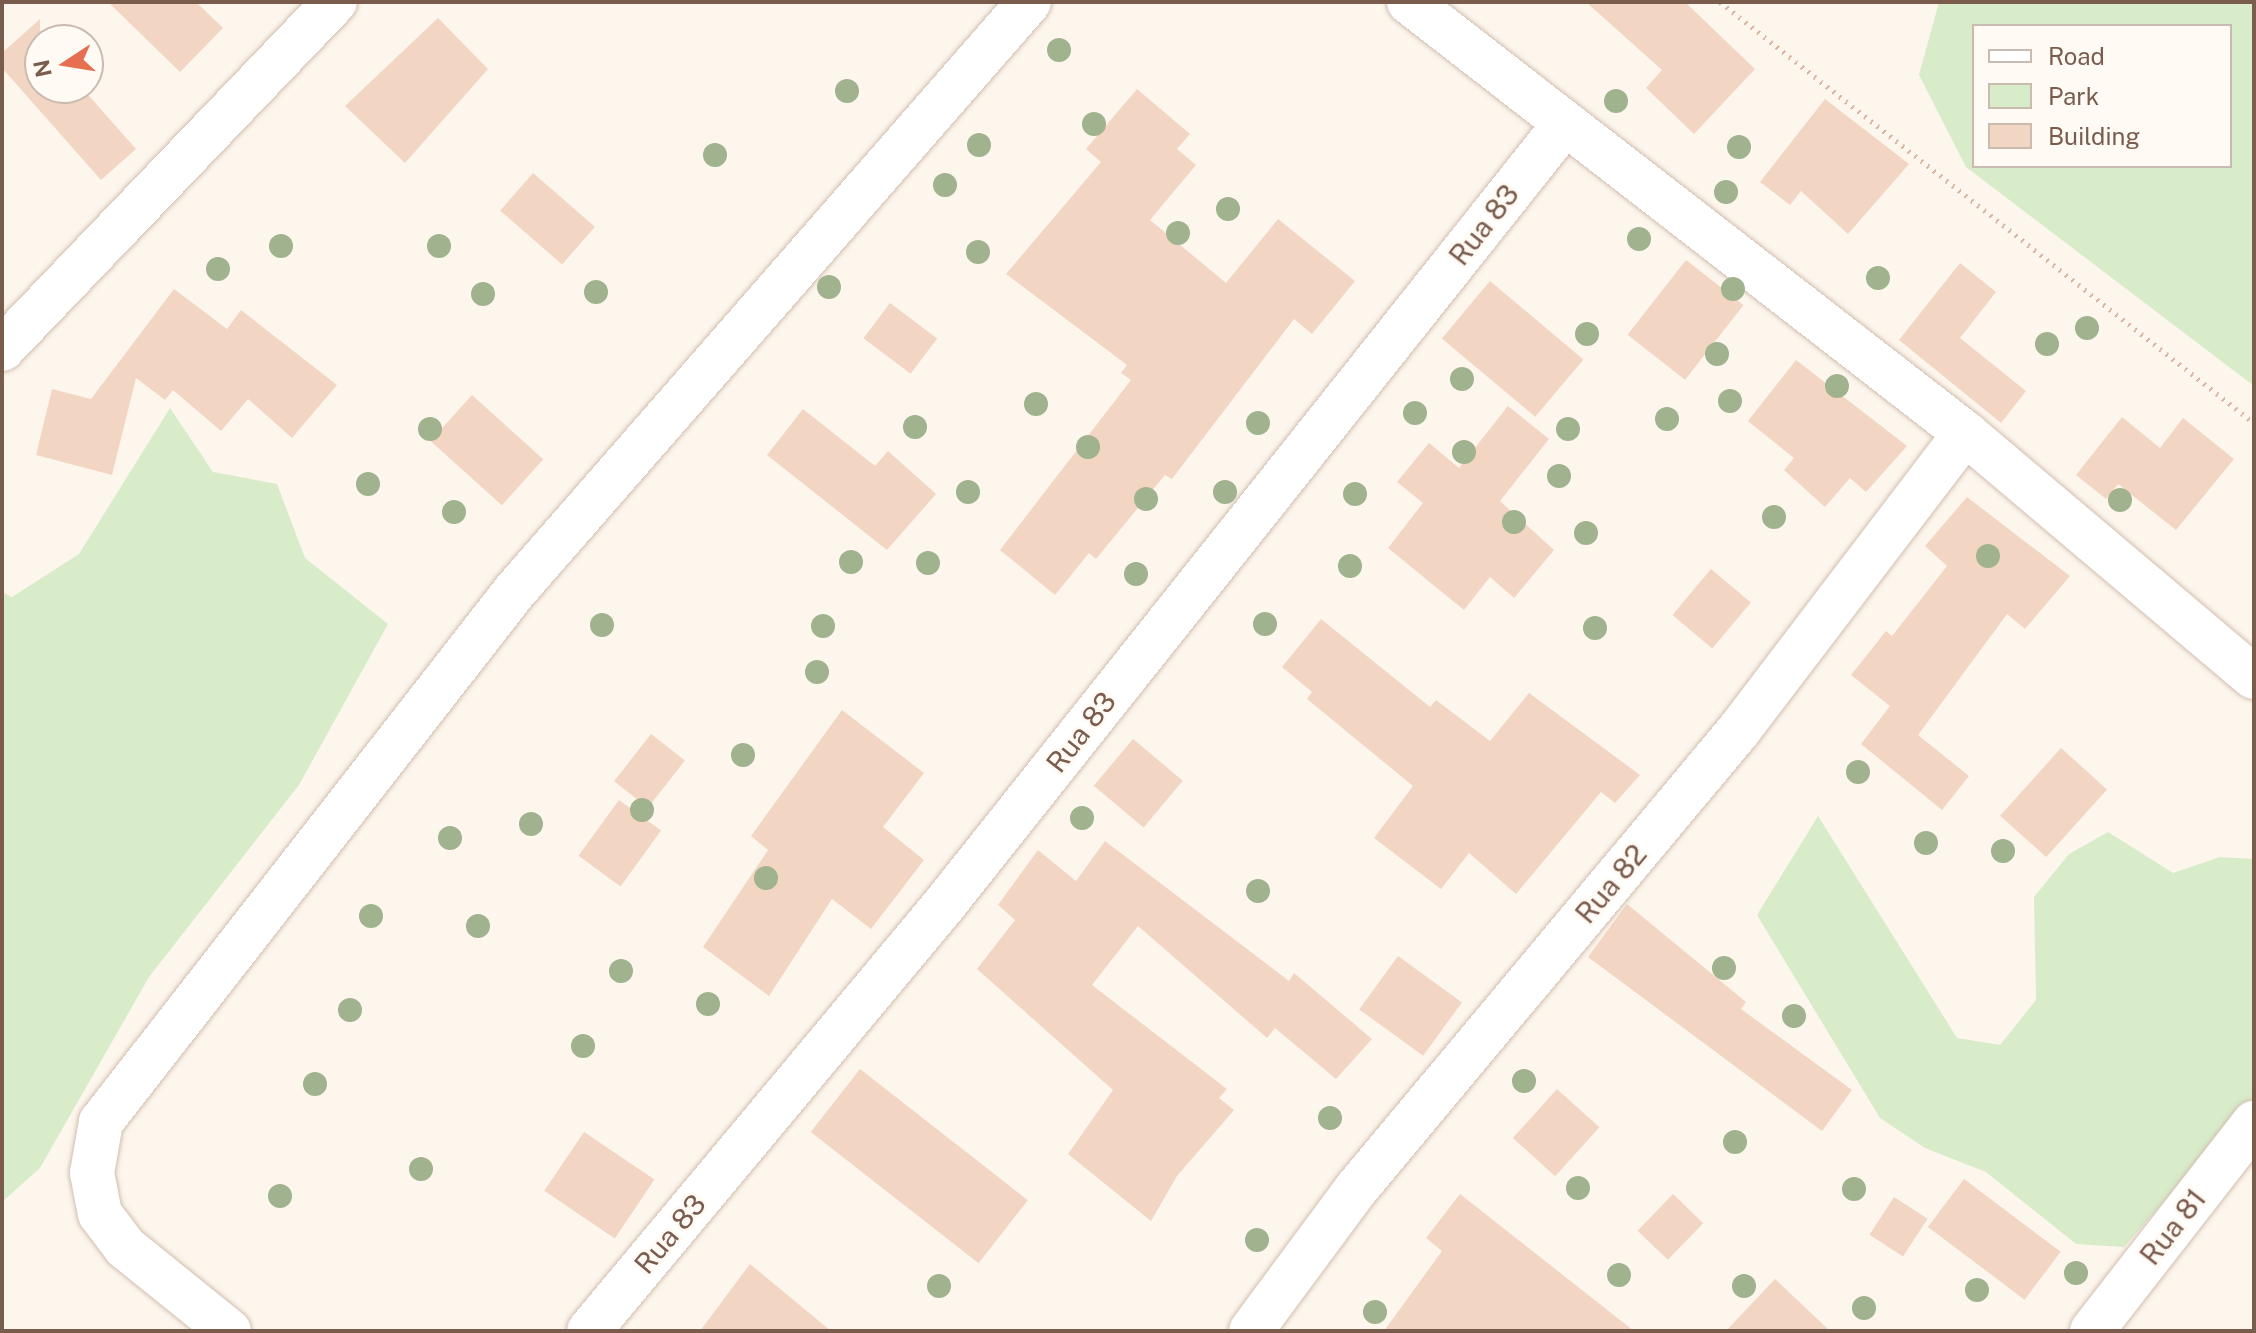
<!DOCTYPE html>
<html>
<head>
<meta charset="utf-8">
<style>
	body { margin:0 }
	#map { position:relative; width:2256px; height:1333px; overflow:hidden; background:#fdf6ec; font-family:"Public Sans",sans-serif }
	div>[style] { position:absolute }
	[style*='--x'] { left:calc(var(--x)*1px); top:calc(var(--y)*1px); width:calc(var(--w)*1px); rotate:calc(var(--a)*1deg) }
	.green>* { inset:0; background:#d8ecc9 }
	.building>* { inset:0; background:#f3d5c3; transform-origin:0 0 }
	.path>* { height:5px; margin-top:-2.5px; transform-origin:0; background:repeating-linear-gradient(90deg,#d9b8a5 0 2px,transparent 0 8px) }
	.roads { filter:drop-shadow(0 0 2px #d1beb0) drop-shadow(0 0 2px #d1beb0) }
	.minor>* { height:44px; margin:-22px; padding:0 22px; transform-origin:22px; border-radius:22px; background:#fff }
	.trees>* { width:24px; height:24px; margin:-12px; border-radius:50%; background:#a0b28e }
	span { translate:-50% -50%; white-space:nowrap; text-align:center; line-height:1.15; -webkit-text-stroke:6px #fffaf3; paint-order:stroke }
	.street-label { font-size:28px; color:#7a5c4d }
	.frame { position:absolute; inset:0; border:4px solid #7a5c4d; pointer-events:none }
	.legend { position:absolute; left:1972px; top:24px; width:260px; height:144px; box-sizing:border-box; background:#fffaf3; border:2px solid #cabbb1; margin:0; padding:10px 14px; list-style:none; font-size:24px; color:#7a5c4d }
	.legend li { display:flex; align-items:center; gap:16px; height:40px }
	.legend b { width:40px; border:2px solid #cabbb1 }
	.north { position:absolute; left:24px; top:24px; width:80px; height:80px; box-sizing:border-box; background:#fffaf3; border:2px solid #cabbb1; border-radius:50%; rotate:258deg; font-size:22px; font-weight:700; line-height:32px; text-align:center; color:#7a5c4d }
	.north::after { content:''; display:block; margin:auto; width:28px; height:36px; background:#e76f51; clip-path:polygon(50% 0,100% 100%,50% 72%,0 100%) }
</style>
</head>
<body>
<div id="map">
	<div class="green">
		<i style="clip-path:polygon(evenodd,1939px 2px,2254px 2px,2254px 386px,1966px 167px,1919px 75px,1939px 2px,1974px 26px,2230px 26px,2230px 166px,1974px 166px,1974px 26px)"></i>
		<i style="clip-path:polygon(170px 408px,213px 472px,277px 484px,305px 558px,388px 624px,299px 785px,149px 977px,40px 1168px,2px 1202px,2px 592px,12px 597px,79px 554px)"></i>
		<i style="clip-path:polygon(1818px 816px,1957px 1038px,2000px 1045px,2036px 1000px,2034px 897px,2069px 854px,2108px 832px,2173px 873px,2220px 857px,2254px 859px,2254px 1098px,2124px 1247px,2076px 1244px,1986px 1172px,1925px 1148px,1880px 1118px,1757px 915px)"></i>
	</div>
	<div class="building">
		<i style="clip-path:polygon(108px 2px,196px 2px,223px 28px,180px 72px)"></i>
		<i style="clip-path:polygon(1586px 2px,1685px 2px,1755px 69px,1694px 134px,1646px 88px,1662px 70px)"></i>
		<i style="clip-path:polygon(438px 18px,488px 69px,405px 163px,345px 106px)"></i>
		<i style="clip-path:polygon(40px 19px,40px 88px,82px 88px,136px 149px,101px 180px,2px 68px,2px 53px)"></i>
		<i style="clip-path:polygon(1137px 89px,1190px 134px,1177px 149px,1196px 165px,1150px 220px,1226px 283px,1278px 219px,1355px 281px,1312px 334px,1294px 319px,1172px 479px,1165px 475px,1096px 559px,1089px 553px,1055px 595px,1000px 550px,1131px 380px,1121px 373px,1127px 365px,1006px 274px,1101px 162px,1086px 149px)"></i>
		<i style="clip-path:polygon(1825px 99px,1909px 164px,1848px 234px,1801px 191px,1790px 205px,1760px 182px)"></i>
		<i style="left:533px;top:173px;width:82px;height:50px;rotate:41deg"></i>
		<i style="left:1686px;top:260px;width:73px;height:95px;rotate:38deg"></i>
		<i style="clip-path:polygon(1960px 263px,1996px 292px,1960px 338px,2026px 391px,2001px 423px,1899px 340px)"></i>
		<i style="left:1490px;top:281px;width:122px;height:75px;rotate:40deg"></i>
		<i style="clip-path:polygon(174px 289px,227px 329px,241px 310px,337px 385px,292px 438px,248px 399px,221px 431px,173px 390px,165px 400px,136px 378px,112px 475px,36px 455px,52px 389px,91px 399px)"></i>
		<i style="left:890px;top:303px;width:59px;height:44px;rotate:37deg"></i>
		<i style="clip-path:polygon(1796px 360px,1907px 446px,1866px 492px,1850px 478px,1825px 507px,1784px 470px,1794px 458px,1748px 421px)"></i>
		<i style="left:472px;top:395px;width:96px;height:62px;rotate:42deg"></i>
		<i style="clip-path:polygon(1508px 406px,1549px 439px,1500px 501px,1554px 550px,1514px 598px,1490px 577px,1464px 610px,1388px 548px,1423px 503px,1397px 482px,1429px 443px,1459px 468px)"></i>
		<i style="clip-path:polygon(803px 409px,875px 466px,888px 451px,936px 494px,887px 550px,767px 455px)"></i>
		<i style="clip-path:polygon(2122px 417px,2160px 448px,2183px 418px,2234px 459px,2176px 530px,2118px 484px,2106px 499px,2076px 475px)"></i>
		<i style="clip-path:polygon(1967px 497px,2070px 576px,2025px 629px,2007px 614px,1918px 735px,1969px 776px,1942px 810px,1861px 744px,1890px 706px,1851px 675px,1886px 631px,1892px 636px,1947px 566px,1925px 546px)"></i>
		<i style="left:1711px;top:569px;width:52px;height:60px;rotate:40deg"></i>
		<i style="clip-path:polygon(1321px 619px,1430px 707px,1436px 700px,1490px 741px,1529px 693px,1640px 775px,1615px 803px,1601px 792px,1516px 894px,1469px 853px,1441px 889px,1374px 838px,1413px 786px,1307px 699px,1312px 692px,1282px 667px)"></i>
		<i style="clip-path:polygon(842px 710px,924px 773px,883px 827px,924px 860px,871px 929px,832px 899px,769px 996px,703px 947px,768px 850px,751px 836px)"></i>
		<i style="left:651px;top:734px;width:43px;height:60px;rotate:38deg"></i>
		<i style="left:1133px;top:739px;width:65px;height:61px;rotate:40deg"></i>
		<i style="left:2061px;top:748px;width:62px;height:91px;rotate:42deg"></i>
		<i style="left:619px;top:800px;width:52px;height:69px;rotate:36deg"></i>
		<i style="clip-path:polygon(1105px 841px,1289px 981px,1294px 973px,1372px 1039px,1336px 1079px,1275px 1028px,1267px 1038px,1138px 926px,1092px 985px,1227px 1089px,1219px 1098px,1234px 1110px,1177px 1176px,1151px 1221px,1068px 1154px,1113px 1090px,977px 969px,1015px 920px,998px 905px,1038px 850px,1076px 881px)"></i>
		<i style="clip-path:polygon(1627px 904px,1746px 1002px,1741px 1009px,1852px 1090px,1822px 1131px,1588px 957px)"></i>
		<i style="left:1398px;top:956px;width:79px;height:66px;rotate:36deg"></i>
		<i style="left:860px;top:1069px;width:213px;height:80px;rotate:38deg"></i>
		<i style="left:1557px;top:1089px;width:57px;height:66px;rotate:42deg"></i>
		<i style="left:584px;top:1132px;width:85px;height:71px;rotate:34deg"></i>
		<i style="left:1964px;top:1179px;width:121px;height:60px;rotate:37deg"></i>
		<i style="clip-path:polygon(1460px 1194px,1634px 1331px,1384px 1331px,1442px 1251px,1426px 1238px)"></i>
		<i style="left:1673px;top:1194px;width:42px;height:51px;rotate:44deg"></i>
		<i style="left:1894px;top:1197px;width:40px;height:45px;rotate:33deg"></i>
		<i style="clip-path:polygon(750px 1264px,831px 1331px,700px 1331px)"></i>
		<i style="clip-path:polygon(1775px 1279px,1830px 1331px,1726px 1331px)"></i>
	</div>
	<div class="path">
		<i style="--x:1720;--y:2;--w:680;--a:38.25"></i>
	</div>
	<div class="roads">
		<div class="minor">
			<i style="--x:1409;--y:2;--w:703;--a:37.78"></i>
			<i style="--x:1965;--y:433;--w:378;--a:40.2"></i>
			<i style="--x:2;--y:349;--w:481;--a:-46.2"></i>
			<i style="--x:229;--y:1331;--w:134;--a:-141.1"></i>
			<i style="--x:125;--y:1247;--w:41;--a:-127.1"></i>
			<i style="--x:100;--y:1214;--w:42;--a:-101"></i>
			<i style="--x:92;--y:1173;--w:52;--a:-80"></i>
			<i style="--x:101;--y:1122;--w:672;--a:-52.07"></i>
			<i style="--x:514;--y:592;--w:783;--a:-48.88"></i>
			<i style="--x:589;--y:1331;--w:555;--a:-50.19"></i>
			<i style="--x:944;--y:905;--w:995;--a:-51.53"></i>
			<i style="--x:1251;--y:1331;--w:178;--a:-53.5"></i>
			<i style="--x:1357;--y:1188;--w:596;--a:-50.17"></i>
			<i style="--x:1739;--y:730;--w:373;--a:-52.7"></i>
			<i style="--x:2092;--y:1331;--w:264;--a:-52.1"></i>
		</div>
	</div>
	<div class="trees">
		<i style="left:1059px;top:50px"></i>
		<i style="left:847px;top:91px"></i>
		<i style="left:1616px;top:101px"></i>
		<i style="left:1094px;top:124px"></i>
		<i style="left:979px;top:145px"></i>
		<i style="left:1739px;top:147px"></i>
		<i style="left:715px;top:155px"></i>
		<i style="left:945px;top:185px"></i>
		<i style="left:1726px;top:192px"></i>
		<i style="left:1228px;top:209px"></i>
		<i style="left:1178px;top:233px"></i>
		<i style="left:1639px;top:239px"></i>
		<i style="left:281px;top:246px"></i>
		<i style="left:439px;top:246px"></i>
		<i style="left:978px;top:252px"></i>
		<i style="left:218px;top:269px"></i>
		<i style="left:1878px;top:278px"></i>
		<i style="left:829px;top:287px"></i>
		<i style="left:1733px;top:289px"></i>
		<i style="left:596px;top:292px"></i>
		<i style="left:483px;top:294px"></i>
		<i style="left:2087px;top:328px"></i>
		<i style="left:1587px;top:334px"></i>
		<i style="left:2047px;top:344px"></i>
		<i style="left:1717px;top:354px"></i>
		<i style="left:1462px;top:379px"></i>
		<i style="left:1837px;top:386px"></i>
		<i style="left:1730px;top:401px"></i>
		<i style="left:1036px;top:404px"></i>
		<i style="left:1415px;top:413px"></i>
		<i style="left:1667px;top:419px"></i>
		<i style="left:1258px;top:423px"></i>
		<i style="left:915px;top:427px"></i>
		<i style="left:430px;top:429px"></i>
		<i style="left:1568px;top:429px"></i>
		<i style="left:1088px;top:447px"></i>
		<i style="left:1464px;top:452px"></i>
		<i style="left:1559px;top:476px"></i>
		<i style="left:368px;top:484px"></i>
		<i style="left:968px;top:492px"></i>
		<i style="left:1225px;top:492px"></i>
		<i style="left:1355px;top:494px"></i>
		<i style="left:1146px;top:499px"></i>
		<i style="left:2120px;top:500px"></i>
		<i style="left:454px;top:512px"></i>
		<i style="left:1774px;top:517px"></i>
		<i style="left:1514px;top:522px"></i>
		<i style="left:1586px;top:533px"></i>
		<i style="left:1988px;top:556px"></i>
		<i style="left:851px;top:562px"></i>
		<i style="left:928px;top:563px"></i>
		<i style="left:1350px;top:566px"></i>
		<i style="left:1136px;top:574px"></i>
		<i style="left:1265px;top:624px"></i>
		<i style="left:602px;top:625px"></i>
		<i style="left:823px;top:626px"></i>
		<i style="left:1595px;top:628px"></i>
		<i style="left:817px;top:672px"></i>
		<i style="left:743px;top:755px"></i>
		<i style="left:1858px;top:772px"></i>
		<i style="left:642px;top:810px"></i>
		<i style="left:1082px;top:818px"></i>
		<i style="left:531px;top:824px"></i>
		<i style="left:450px;top:838px"></i>
		<i style="left:1926px;top:843px"></i>
		<i style="left:2003px;top:851px"></i>
		<i style="left:766px;top:878px"></i>
		<i style="left:1258px;top:891px"></i>
		<i style="left:371px;top:916px"></i>
		<i style="left:478px;top:926px"></i>
		<i style="left:1724px;top:968px"></i>
		<i style="left:621px;top:971px"></i>
		<i style="left:708px;top:1004px"></i>
		<i style="left:350px;top:1010px"></i>
		<i style="left:1794px;top:1016px"></i>
		<i style="left:583px;top:1046px"></i>
		<i style="left:1524px;top:1081px"></i>
		<i style="left:315px;top:1084px"></i>
		<i style="left:1330px;top:1118px"></i>
		<i style="left:1735px;top:1142px"></i>
		<i style="left:421px;top:1169px"></i>
		<i style="left:1578px;top:1188px"></i>
		<i style="left:1854px;top:1189px"></i>
		<i style="left:280px;top:1196px"></i>
		<i style="left:1257px;top:1240px"></i>
		<i style="left:2076px;top:1273px"></i>
		<i style="left:1619px;top:1275px"></i>
		<i style="left:939px;top:1286px"></i>
		<i style="left:1744px;top:1286px"></i>
		<i style="left:1977px;top:1290px"></i>
		<i style="left:1864px;top:1308px"></i>
		<i style="left:1375px;top:1312px"></i>
	</div>
	<div class="street-label">
		<span style="left:1484px;top:225px;rotate:-52deg">Rua 83</span>
		<span style="left:1081px;top:732px;rotate:-52deg">Rua 83</span>
		<span style="left:1611px;top:884px;rotate:-50deg">Rua 82</span>
		<span style="left:2173px;top:1227px;rotate:-52deg">Rua 81</span>
		<span style="left:670px;top:1234px;rotate:-50deg">Rua 83</span>
	</div>
	<div class="frame"></div>
	<ul class="legend">
	<li><b style="height:10px;background:#fff"></b>Road</li>
	<li><b style="height:22px;background:#d8ecc9"></b>Park</li>
	<li><b style="height:22px;background:#f3d5c3"></b>Building</li>
	</ul>
	<div class="north">N</div>
</div>
</body>
</html>
